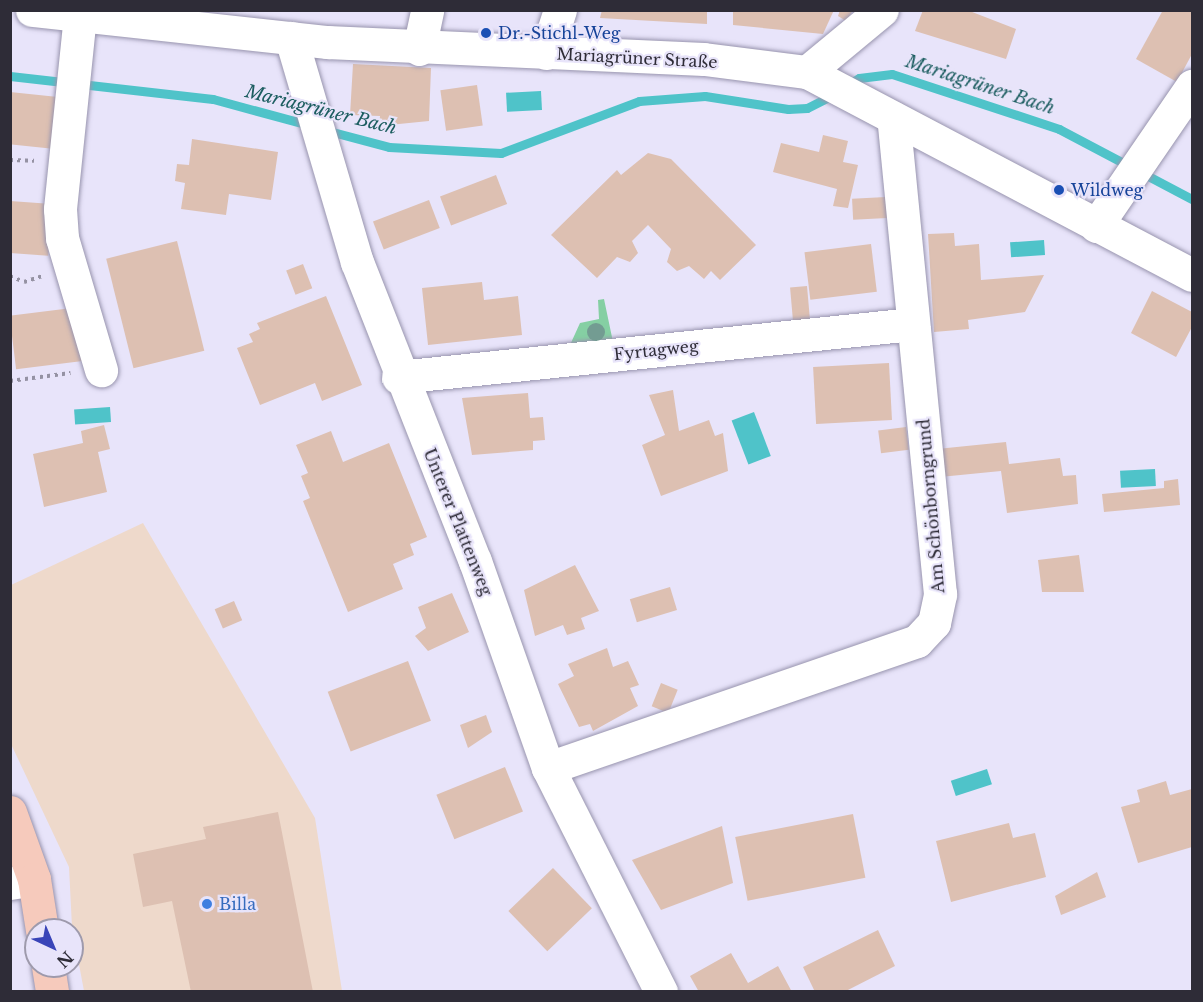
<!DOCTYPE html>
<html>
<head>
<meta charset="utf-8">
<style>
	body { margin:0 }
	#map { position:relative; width:1203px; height:1002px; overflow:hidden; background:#e8e4fa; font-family:"Libre Baskerville",serif }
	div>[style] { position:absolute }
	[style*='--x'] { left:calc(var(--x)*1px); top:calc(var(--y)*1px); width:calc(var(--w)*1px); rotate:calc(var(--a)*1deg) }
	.commercial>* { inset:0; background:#eed9cb }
	.green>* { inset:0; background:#85cfa3 }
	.water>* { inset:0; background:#4fc3c9; transform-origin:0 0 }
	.stream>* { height:9px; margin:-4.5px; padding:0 4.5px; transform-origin:4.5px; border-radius:4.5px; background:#4fc3c9 }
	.building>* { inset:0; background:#ddc0b2; transform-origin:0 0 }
	.path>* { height:4px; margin-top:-2px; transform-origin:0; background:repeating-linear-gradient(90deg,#9592a3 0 3px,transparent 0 7.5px) }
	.roads { filter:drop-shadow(0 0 2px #9894ae) drop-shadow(0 0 2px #9894ae) }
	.minor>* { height:33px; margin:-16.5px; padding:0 16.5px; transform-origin:16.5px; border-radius:16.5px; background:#fff }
	.major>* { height:33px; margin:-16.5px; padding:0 16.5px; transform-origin:16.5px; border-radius:16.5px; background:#f6cabc }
	.trees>* { width:18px; height:18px; margin:-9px; border-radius:50%; background:#739c92 }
	.dots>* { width:16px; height:16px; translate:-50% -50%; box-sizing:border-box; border:3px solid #e8e4fa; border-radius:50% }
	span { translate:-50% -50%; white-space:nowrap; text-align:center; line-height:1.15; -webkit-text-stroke:4.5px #e8e4fa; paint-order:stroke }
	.transit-label { font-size:16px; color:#164399 }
	.left { translate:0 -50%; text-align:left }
	.street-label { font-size:16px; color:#2e2c37 }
	.shop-label { font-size:16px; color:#366cbe }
	.water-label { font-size:18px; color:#1d5e61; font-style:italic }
	.frame { position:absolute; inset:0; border:12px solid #2e2c37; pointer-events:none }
	.north { position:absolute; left:24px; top:918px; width:60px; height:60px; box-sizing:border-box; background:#e8e4fa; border:2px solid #9e9aac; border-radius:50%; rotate:136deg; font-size:16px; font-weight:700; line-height:24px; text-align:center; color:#2e2c37 }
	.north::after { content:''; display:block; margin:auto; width:21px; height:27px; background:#3944b8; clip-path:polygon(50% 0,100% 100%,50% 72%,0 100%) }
</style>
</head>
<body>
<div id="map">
	<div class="commercial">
		<i style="clip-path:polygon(143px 523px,315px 818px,342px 991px,84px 991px,72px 927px,69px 867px,11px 744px,11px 585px)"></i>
	</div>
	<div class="green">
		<i style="clip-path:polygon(604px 299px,613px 342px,570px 345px,580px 323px,599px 319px,598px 300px)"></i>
	</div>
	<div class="water">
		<i style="left:541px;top:91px;width:19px;height:35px;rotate:87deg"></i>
		<i style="left:1044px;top:240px;width:15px;height:34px;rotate:86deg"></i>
		<i style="left:110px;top:407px;width:15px;height:36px;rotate:86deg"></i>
		<i style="left:754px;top:412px;width:47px;height:24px;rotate:69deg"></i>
		<i style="left:1155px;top:469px;width:17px;height:35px;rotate:87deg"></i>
		<i style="left:987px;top:769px;width:16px;height:38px;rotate:72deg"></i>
	</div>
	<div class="stream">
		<i style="--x:10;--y:76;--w:204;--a:6.5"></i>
		<i style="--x:213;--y:99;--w:99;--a:15.2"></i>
		<i style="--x:846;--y:86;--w:15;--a:-32"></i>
		<i style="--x:859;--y:78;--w:33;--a:-7"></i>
		<i style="--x:892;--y:74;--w:176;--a:18.2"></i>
		<i style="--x:1059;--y:129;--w:150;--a:27.8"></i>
		<i style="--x:325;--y:130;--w:66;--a:14.9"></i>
		<i style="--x:389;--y:147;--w:112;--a:3.1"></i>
		<i style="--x:501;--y:153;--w:147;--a:-20.6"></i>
		<i style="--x:639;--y:101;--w:66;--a:-4.3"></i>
		<i style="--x:705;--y:96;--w:84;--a:8.9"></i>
		<i style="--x:788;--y:109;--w:19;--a:-3"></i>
		<i style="--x:807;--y:108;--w:31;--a:-27"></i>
	</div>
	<div class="building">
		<i style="clip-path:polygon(602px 10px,707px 10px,707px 24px,600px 18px)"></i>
		<i style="clip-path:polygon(733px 10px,834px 10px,823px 34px,733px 25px)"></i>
		<i style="clip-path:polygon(840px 10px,853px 10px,846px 21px,838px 16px)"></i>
		<i style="clip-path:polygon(923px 10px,967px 10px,1016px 29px,1006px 59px,915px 31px)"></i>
		<i style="clip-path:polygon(1163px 10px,1192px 10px,1192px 54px,1177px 82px,1136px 59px)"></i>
		<i style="clip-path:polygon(353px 64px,431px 68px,429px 121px,379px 126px,380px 116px,350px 115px)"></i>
		<i style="left:477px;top:85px;width:41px;height:37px;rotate:82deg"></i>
		<i style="left:10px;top:92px;width:53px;height:52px;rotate:6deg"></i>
		<i style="clip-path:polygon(823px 135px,848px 141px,843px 162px,858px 165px,848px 208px,833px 206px,837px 189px,773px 172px,781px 143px,819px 152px)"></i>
		<i style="clip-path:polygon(192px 139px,278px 152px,271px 200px,229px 194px,226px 215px,181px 209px,185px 183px,175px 181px,177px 164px,189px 165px)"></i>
		<i style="clip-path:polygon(648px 153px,671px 159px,756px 245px,720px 280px,711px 271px,704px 279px,689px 266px,677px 271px,667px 262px,671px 249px,648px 225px,632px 241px,638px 253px,630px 262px,617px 257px,597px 278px,551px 235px,617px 170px,621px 175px)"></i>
		<i style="left:496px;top:175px;width:31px;height:60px;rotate:69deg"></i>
		<i style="left:886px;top:197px;width:21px;height:34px;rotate:87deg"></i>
		<i style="left:429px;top:200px;width:30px;height:60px;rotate:69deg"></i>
		<i style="left:10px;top:201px;width:42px;height:52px;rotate:4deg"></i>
		<i style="clip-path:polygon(954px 233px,955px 246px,979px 244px,981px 280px,1044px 275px,1025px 312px,968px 320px,969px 329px,934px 332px,928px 234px)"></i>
		<i style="left:177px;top:241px;width:113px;height:73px;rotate:76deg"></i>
		<i style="left:871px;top:244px;width:48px;height:67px;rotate:83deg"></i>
		<i style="left:303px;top:264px;width:26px;height:18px;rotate:69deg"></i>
		<i style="clip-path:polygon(482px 282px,484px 300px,518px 296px,522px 335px,428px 345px,422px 288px)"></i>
		<i style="left:807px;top:286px;width:35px;height:17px;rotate:85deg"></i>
		<i style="clip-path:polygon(1152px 291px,1192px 312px,1192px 327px,1176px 357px,1131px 333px)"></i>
		<i style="clip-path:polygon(326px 296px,362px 385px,322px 401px,315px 383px,260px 405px,237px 348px,253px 342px,249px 334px,260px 329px,257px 323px)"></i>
		<i style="left:80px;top:307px;width:54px;height:71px;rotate:83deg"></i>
		<i style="left:889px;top:363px;width:57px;height:76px;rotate:87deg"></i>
		<i style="clip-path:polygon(673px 390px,679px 431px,709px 420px,715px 436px,723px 433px,728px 471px,661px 496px,642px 445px,665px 435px,649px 395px)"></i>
		<i style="clip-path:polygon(528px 393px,530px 418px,543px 417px,545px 440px,533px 441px,533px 450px,472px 455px,462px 398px)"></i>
		<i style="clip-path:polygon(104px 425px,110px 449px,98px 452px,107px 492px,44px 507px,33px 454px,83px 443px,81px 431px)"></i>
		<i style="left:906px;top:427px;width:23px;height:28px;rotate:83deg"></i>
		<i style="clip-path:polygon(331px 431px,343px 462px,389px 443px,427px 537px,410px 544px,414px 555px,393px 564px,403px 589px,348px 612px,303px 501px,310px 498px,301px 476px,308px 473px,296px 445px)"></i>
		<i style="clip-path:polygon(1006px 442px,1009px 464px,1060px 458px,1063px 476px,1076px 475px,1078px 504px,1007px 513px,1001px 471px,940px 477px,937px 449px)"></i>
		<i style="clip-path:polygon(1178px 479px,1180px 505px,1104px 512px,1102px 494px,1164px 488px,1164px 481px)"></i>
		<i style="clip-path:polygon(1079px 555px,1084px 592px,1042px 592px,1038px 560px)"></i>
		<i style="clip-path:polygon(575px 565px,599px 611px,581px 618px,585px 629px,567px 635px,563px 625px,535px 636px,524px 590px)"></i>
		<i style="left:670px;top:587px;width:24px;height:42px;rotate:73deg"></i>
		<i style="clip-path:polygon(452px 593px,469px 632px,428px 651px,415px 636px,426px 628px,418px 607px)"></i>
		<i style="left:234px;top:601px;width:21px;height:21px;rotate:67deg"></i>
		<i style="clip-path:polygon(607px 648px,613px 667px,628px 661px,639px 685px,630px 688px,638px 706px,593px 731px,590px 724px,579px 727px,558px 684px,574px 676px,568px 664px)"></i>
		<i style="left:408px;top:661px;width:64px;height:86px;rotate:69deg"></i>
		<i style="left:661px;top:683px;width:18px;height:25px;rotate:22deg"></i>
		<i style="clip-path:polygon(486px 715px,492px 732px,468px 748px,460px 725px)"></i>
		<i style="left:505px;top:767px;width:48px;height:74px;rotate:68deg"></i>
		<i style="clip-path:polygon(1166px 781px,1170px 795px,1192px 789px,1192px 847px,1138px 863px,1121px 807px,1140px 802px,1137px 790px)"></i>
		<i style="clip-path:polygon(278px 812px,313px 992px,191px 992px,172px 901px,143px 907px,133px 854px,206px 839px,203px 827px)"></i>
		<i style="left:853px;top:814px;width:65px;height:120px;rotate:79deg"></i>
		<i style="clip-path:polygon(1009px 823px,1013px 838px,1035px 833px,1046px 877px,951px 902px,936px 841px)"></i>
		<i style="clip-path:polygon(722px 826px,733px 883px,661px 910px,632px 860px)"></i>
		<i style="left:553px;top:868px;width:56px;height:62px;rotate:46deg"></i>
		<i style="clip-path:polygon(1097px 872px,1106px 897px,1061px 915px,1055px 896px)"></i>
		<i style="clip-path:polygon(878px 930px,895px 966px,844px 992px,815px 992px,803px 967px)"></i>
		<i style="clip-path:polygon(731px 953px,748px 983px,778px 966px,792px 992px,699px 992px,690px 976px)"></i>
	</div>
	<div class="path">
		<i style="--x:10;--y:160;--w:24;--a:2"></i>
		<i style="--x:10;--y:276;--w:15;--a:23"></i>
		<i style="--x:24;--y:282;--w:19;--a:-18"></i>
		<i style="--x:10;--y:381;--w:61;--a:-7.6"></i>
	</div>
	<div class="roads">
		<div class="minor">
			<i style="--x:32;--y:10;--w:297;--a:6.2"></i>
			<i style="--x:327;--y:42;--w:377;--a:2.6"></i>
			<i style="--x:704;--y:59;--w:104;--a:7.2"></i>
			<i style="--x:807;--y:72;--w:435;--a:27.8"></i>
			<i style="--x:80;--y:15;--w:195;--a:95.9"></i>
			<i style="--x:60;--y:209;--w:29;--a:86"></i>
			<i style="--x:62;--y:238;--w:138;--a:73.5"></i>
			<i style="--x:291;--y:38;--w:234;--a:73.6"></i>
			<i style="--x:357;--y:262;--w:321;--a:68.5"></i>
			<i style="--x:475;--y:561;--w:219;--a:70.6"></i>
			<i style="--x:548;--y:768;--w:251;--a:63.2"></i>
			<i style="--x:419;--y:49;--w:40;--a:-78"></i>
			<i style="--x:546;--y:53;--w:45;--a:-72"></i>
			<i style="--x:807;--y:72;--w:97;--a:-39.6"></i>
			<i style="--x:1096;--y:226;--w:170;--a:-55.6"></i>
			<i style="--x:398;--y:377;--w:518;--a:-5.88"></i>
			<i style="--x:548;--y:768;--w:390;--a:-19"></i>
			<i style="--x:917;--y:641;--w:25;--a:-47"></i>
			<i style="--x:934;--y:623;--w:30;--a:-78"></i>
			<i style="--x:940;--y:594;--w:478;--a:-95.6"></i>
			<i style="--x:10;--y:883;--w:24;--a:-9"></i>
		</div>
		<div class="major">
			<i style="--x:10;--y:812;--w:71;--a:70.3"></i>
			<i style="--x:34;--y:879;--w:52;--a:81.1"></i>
			<i style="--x:48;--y:966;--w:26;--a:81"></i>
		</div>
	</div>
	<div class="trees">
		<i style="left:596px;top:332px"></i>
	</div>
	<div class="dots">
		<i style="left:486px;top:33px;background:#1a4fb4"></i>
		<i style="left:1059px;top:190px;background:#1a4fb4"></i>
		<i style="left:207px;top:904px;background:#3f7fe0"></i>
	</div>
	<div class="transit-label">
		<span class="left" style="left:498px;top:33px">Dr.-Stichl-Weg</span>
		<span class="left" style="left:1071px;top:190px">Wildweg</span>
	</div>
	<div class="street-label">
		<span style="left:637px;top:58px;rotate:3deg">Mariagrüner Straße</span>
		<span style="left:656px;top:350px;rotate:-6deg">Fyrtagweg</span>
		<span style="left:931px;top:506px;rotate:-95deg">Am Schönborngrund</span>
		<span style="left:458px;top:522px;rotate:68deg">Unterer Plattenweg</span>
	</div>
	<div class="shop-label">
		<span class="left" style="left:219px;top:904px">Billa</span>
	</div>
	<div class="water-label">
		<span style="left:980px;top:85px;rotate:18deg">Mariagrüner Bach</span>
		<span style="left:321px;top:110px;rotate:14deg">Mariagrüner Bach</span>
	</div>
	<div class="frame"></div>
	<div class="north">N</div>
</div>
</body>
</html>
